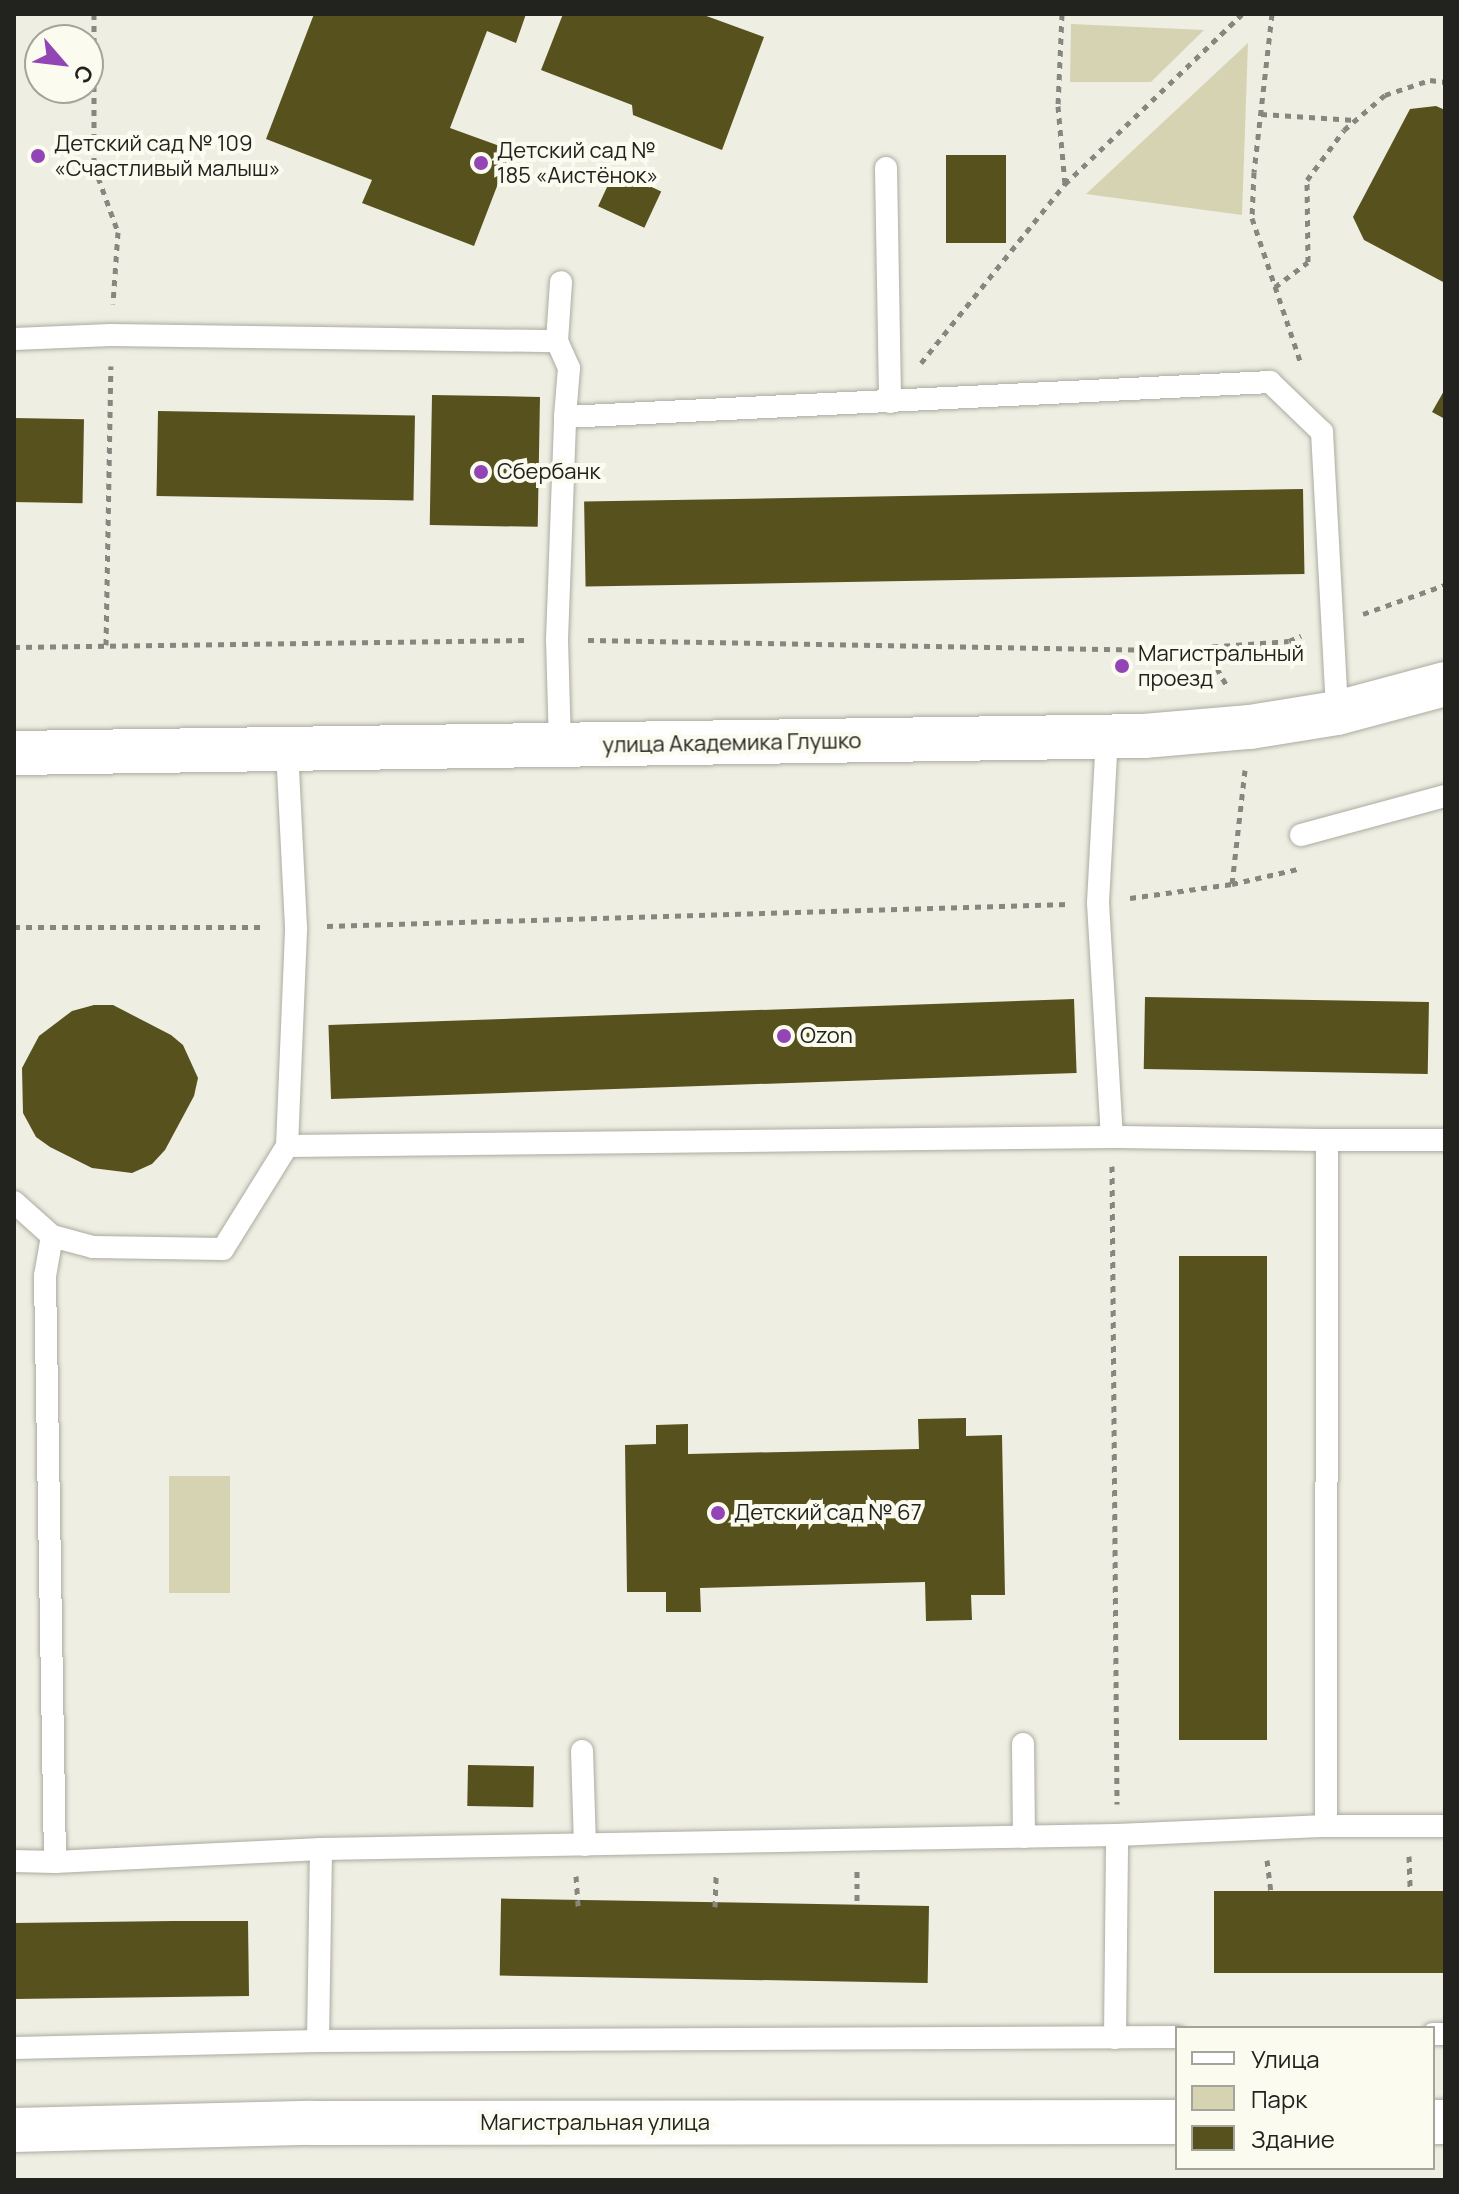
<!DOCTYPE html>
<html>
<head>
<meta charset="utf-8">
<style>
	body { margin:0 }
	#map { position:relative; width:1459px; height:2194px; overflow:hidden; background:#efeee3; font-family:Manrope,sans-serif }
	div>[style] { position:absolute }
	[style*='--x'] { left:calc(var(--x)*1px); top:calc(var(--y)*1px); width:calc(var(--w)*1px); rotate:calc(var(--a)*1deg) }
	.green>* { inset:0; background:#d6d3b2; transform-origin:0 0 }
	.building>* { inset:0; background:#57511d; transform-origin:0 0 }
	.path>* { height:5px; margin-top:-2.5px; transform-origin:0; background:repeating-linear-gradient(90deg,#87867f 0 6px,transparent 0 12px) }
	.roads { filter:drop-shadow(0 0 2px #acaba0) drop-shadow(0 0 2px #acaba0) }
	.service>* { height:22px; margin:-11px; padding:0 11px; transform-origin:11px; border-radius:11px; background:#fff }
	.minor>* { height:44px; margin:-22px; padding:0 22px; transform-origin:22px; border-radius:22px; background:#fff }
	.dots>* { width:22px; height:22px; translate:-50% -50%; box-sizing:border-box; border:4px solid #fcfbf0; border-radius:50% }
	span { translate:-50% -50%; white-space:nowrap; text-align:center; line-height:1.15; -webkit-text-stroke:8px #fcfbf0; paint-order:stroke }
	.poi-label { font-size:22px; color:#22221e }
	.left { translate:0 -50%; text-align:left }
	.street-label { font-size:22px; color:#22221e }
	.frame { position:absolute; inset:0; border:16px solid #22221e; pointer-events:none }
	.legend { position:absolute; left:1175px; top:2026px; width:260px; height:144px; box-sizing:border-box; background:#fcfbf0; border:2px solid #a5a49c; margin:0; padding:10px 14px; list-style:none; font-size:24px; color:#22221e }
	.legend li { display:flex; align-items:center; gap:16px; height:40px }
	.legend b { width:40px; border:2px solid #a5a49c }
	.north { position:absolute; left:24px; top:24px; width:80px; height:80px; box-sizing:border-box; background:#fcfbf0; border:2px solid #a5a49c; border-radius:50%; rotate:118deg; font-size:22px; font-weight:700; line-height:32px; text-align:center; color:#22221e }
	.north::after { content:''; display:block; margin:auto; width:28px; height:36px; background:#9345b6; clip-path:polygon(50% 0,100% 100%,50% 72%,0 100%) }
</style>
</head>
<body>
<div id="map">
	<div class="green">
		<i style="clip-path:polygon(1071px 24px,1204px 30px,1151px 82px,1070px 82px)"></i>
		<i style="clip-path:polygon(1248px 43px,1242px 215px,1086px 194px)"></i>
		<i style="left:169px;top:1476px;width:61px;height:117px"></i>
	</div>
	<div class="building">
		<i style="clip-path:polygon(314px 14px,526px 14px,516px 43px,487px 31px,450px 128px,511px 150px,474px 246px,362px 203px,372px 180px,266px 139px)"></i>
		<i style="clip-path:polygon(563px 14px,701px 14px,764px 37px,722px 150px,633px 115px,632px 105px,541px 70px)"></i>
		<i style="clip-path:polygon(1436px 106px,1445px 110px,1445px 283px,1364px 240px,1353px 217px,1410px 109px)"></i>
		<i style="left:1006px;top:155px;width:88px;height:60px;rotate:90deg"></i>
		<i style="left:615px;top:170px;width:51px;height:40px;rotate:25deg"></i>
		<i style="clip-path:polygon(1445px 389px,1445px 419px,1432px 412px)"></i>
		<i style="left:432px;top:395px;width:108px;height:130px;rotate:1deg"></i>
		<i style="left:158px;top:411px;width:257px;height:85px;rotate:1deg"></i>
		<i style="left:14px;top:418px;width:70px;height:84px;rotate:1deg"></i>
		<i style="left:1303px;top:489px;width:85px;height:719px;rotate:89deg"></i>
		<i style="left:1145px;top:997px;width:284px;height:72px;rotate:1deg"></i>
		<i style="left:1074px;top:999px;width:74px;height:746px;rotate:88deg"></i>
		<i style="clip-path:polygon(94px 1005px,113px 1005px,171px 1035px,183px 1045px,198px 1078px,194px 1096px,165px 1150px,152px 1164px,132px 1173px,92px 1168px,50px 1147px,36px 1137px,23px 1113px,22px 1068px,39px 1036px,72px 1011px)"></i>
		<i style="left:1267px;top:1256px;width:484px;height:88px;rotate:90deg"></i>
		<i style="clip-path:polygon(966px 1418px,966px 1436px,1002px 1435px,1005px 1595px,971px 1595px,972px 1620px,926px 1621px,925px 1582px,700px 1588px,701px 1612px,666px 1612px,666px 1592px,627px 1592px,625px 1445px,656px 1444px,656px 1425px,688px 1424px,688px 1454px,919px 1449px,918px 1419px)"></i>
		<i style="left:468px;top:1765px;width:66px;height:41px;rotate:1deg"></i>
		<i style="left:1214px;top:1891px;width:231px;height:82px"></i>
		<i style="left:929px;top:1906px;width:77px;height:428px;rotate:91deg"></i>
		<i style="clip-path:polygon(174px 1921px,248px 1921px,249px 1996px,14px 1999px,14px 1923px)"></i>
	</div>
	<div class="path">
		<i style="--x:94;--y:14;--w:152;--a:90"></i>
		<i style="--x:94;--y:166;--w:70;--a:70"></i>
		<i style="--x:118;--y:232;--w:72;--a:94"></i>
		<i style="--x:1062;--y:14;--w:92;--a:92.5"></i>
		<i style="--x:1058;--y:106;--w:78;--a:84.9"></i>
		<i style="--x:1272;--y:14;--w:159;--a:96.5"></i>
		<i style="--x:1254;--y:172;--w:46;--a:92.5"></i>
		<i style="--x:1252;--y:218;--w:154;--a:71.4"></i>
		<i style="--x:1261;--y:114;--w:94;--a:3.7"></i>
		<i style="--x:1275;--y:287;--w:41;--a:-37.1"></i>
		<i style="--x:1308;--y:262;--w:82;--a:-90.7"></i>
		<i style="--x:1307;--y:180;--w:62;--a:-53.5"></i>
		<i style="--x:1344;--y:130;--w:54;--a:-40.5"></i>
		<i style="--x:1385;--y:95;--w:47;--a:-18.4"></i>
		<i style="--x:1430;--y:80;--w:15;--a:8"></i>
		<i style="--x:921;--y:363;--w:230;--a:-51.2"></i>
		<i style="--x:1065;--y:184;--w:245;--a:-43.8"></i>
		<i style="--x:1363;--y:614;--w:87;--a:-19.5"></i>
		<i style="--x:588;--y:640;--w:576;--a:0.99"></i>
		<i style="--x:1164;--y:650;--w:125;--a:-4.1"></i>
		<i style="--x:1289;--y:641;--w:13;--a:-23"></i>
		<i style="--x:106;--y:645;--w:279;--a:-89"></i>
		<i style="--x:14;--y:647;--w:512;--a:-0.78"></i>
		<i style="--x:1205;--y:647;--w:45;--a:60.6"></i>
		<i style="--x:1245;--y:770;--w:115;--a:96.5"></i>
		<i style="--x:1232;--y:884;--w:68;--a:-12.8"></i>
		<i style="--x:1130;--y:898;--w:103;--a:-7.8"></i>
		<i style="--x:327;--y:926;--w:742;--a:-1.7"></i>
		<i style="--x:14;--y:927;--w:251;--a:0"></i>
		<i style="--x:1112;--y:1166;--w:638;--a:89.55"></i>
		<i style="--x:1409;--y:1856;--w:35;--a:88"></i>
		<i style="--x:1267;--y:1860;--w:31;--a:83"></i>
		<i style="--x:857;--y:1871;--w:35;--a:90"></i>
		<i style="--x:576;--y:1876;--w:31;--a:86"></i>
		<i style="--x:715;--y:1907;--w:35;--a:-88"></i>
	</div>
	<div class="roads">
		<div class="service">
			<i style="--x:886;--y:168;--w:234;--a:89"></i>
			<i style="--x:14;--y:339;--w:97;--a:-2.4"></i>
			<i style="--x:111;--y:335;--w:446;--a:0.8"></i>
			<i style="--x:557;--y:341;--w:30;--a:66"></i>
			<i style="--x:569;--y:368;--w:49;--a:94.7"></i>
			<i style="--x:565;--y:417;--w:706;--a:-2.84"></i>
			<i style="--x:1270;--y:382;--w:72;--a:43.9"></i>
			<i style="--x:1322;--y:432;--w:281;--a:86.9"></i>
			<i style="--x:557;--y:341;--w:59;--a:-86.1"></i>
			<i style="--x:1107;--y:736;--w:167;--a:93.1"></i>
			<i style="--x:1098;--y:903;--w:234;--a:86.6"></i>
			<i style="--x:1112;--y:1137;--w:215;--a:0.8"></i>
			<i style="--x:1327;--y:1140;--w:686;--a:90.08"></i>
			<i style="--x:560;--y:746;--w:106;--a:-91.6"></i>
			<i style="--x:557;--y:640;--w:223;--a:-87.9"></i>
			<i style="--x:1301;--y:835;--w:149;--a:-15.2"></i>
			<i style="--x:1327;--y:1140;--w:118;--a:0"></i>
			<i style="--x:287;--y:1146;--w:825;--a:-0.63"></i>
			<i style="--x:14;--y:1202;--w:51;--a:41.8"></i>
			<i style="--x:52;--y:1236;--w:42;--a:15"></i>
			<i style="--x:93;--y:1247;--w:130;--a:0.9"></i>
			<i style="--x:223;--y:1249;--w:121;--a:-58.1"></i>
			<i style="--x:287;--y:1146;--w:219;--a:-87.6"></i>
			<i style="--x:296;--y:927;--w:180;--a:-92.9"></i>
			<i style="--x:52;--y:1236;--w:41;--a:99.9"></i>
			<i style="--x:45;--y:1276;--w:586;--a:89.02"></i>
			<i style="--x:1023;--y:1744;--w:93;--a:89.4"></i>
			<i style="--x:582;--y:1751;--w:94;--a:88.2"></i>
			<i style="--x:14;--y:1861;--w:41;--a:1.4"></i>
			<i style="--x:55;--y:1862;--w:266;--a:-2.8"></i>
			<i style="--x:321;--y:1849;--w:796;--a:-1.01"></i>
			<i style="--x:1117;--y:1835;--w:209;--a:-2.5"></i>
			<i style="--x:1326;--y:1826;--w:119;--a:0"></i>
			<i style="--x:1433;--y:2034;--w:12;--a:0"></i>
			<i style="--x:1115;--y:2038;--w:203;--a:-89.4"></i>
			<i style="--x:318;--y:2041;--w:192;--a:-89.1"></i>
			<i style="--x:14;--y:2048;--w:304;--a:-1.3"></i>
			<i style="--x:318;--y:2041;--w:859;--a:-0.27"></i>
		</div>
		<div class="minor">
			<i style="--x:14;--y:753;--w:1130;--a:-0.86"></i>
			<i style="--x:1144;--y:736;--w:106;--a:-4.9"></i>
			<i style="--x:1250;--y:727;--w:88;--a:-9.1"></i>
			<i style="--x:1337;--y:713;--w:112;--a:-15"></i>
			<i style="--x:1433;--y:2122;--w:12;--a:0"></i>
			<i style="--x:14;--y:2130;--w:297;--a:-1.4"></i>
			<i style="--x:311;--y:2123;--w:866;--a:-0.07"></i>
		</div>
	</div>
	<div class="dots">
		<i style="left:38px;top:156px;background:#9345b6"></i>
		<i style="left:481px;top:163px;background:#9345b6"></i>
		<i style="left:481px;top:472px;background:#9345b6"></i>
		<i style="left:1122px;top:666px;background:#9345b6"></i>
		<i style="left:784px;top:1036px;background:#9345b6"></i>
		<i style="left:718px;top:1513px;background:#9345b6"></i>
	</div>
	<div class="poi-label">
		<span class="left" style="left:54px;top:156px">Детский сад № 109<br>«Счастливый малыш»</span>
		<span class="left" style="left:497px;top:163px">Детский сад №<br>185 «Аистёнок»</span>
		<span class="left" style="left:497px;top:472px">Сбербанк</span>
		<span class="left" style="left:1138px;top:666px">Магистральный<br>проезд</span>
		<span class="left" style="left:800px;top:1036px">Ozon</span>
		<span class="left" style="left:734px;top:1513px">Детский сад № 67</span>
	</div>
	<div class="street-label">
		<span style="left:732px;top:743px;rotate:-1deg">улица Академика Глушко</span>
		<span style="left:595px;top:2123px">Магистральная улица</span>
	</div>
	<div class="frame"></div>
	<ul class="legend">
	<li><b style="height:10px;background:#fff"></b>Улица</li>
	<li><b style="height:22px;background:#d6d3b2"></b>Парк</li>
	<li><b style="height:22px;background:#57511d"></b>Здание</li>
	</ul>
	<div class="north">С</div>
</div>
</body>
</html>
